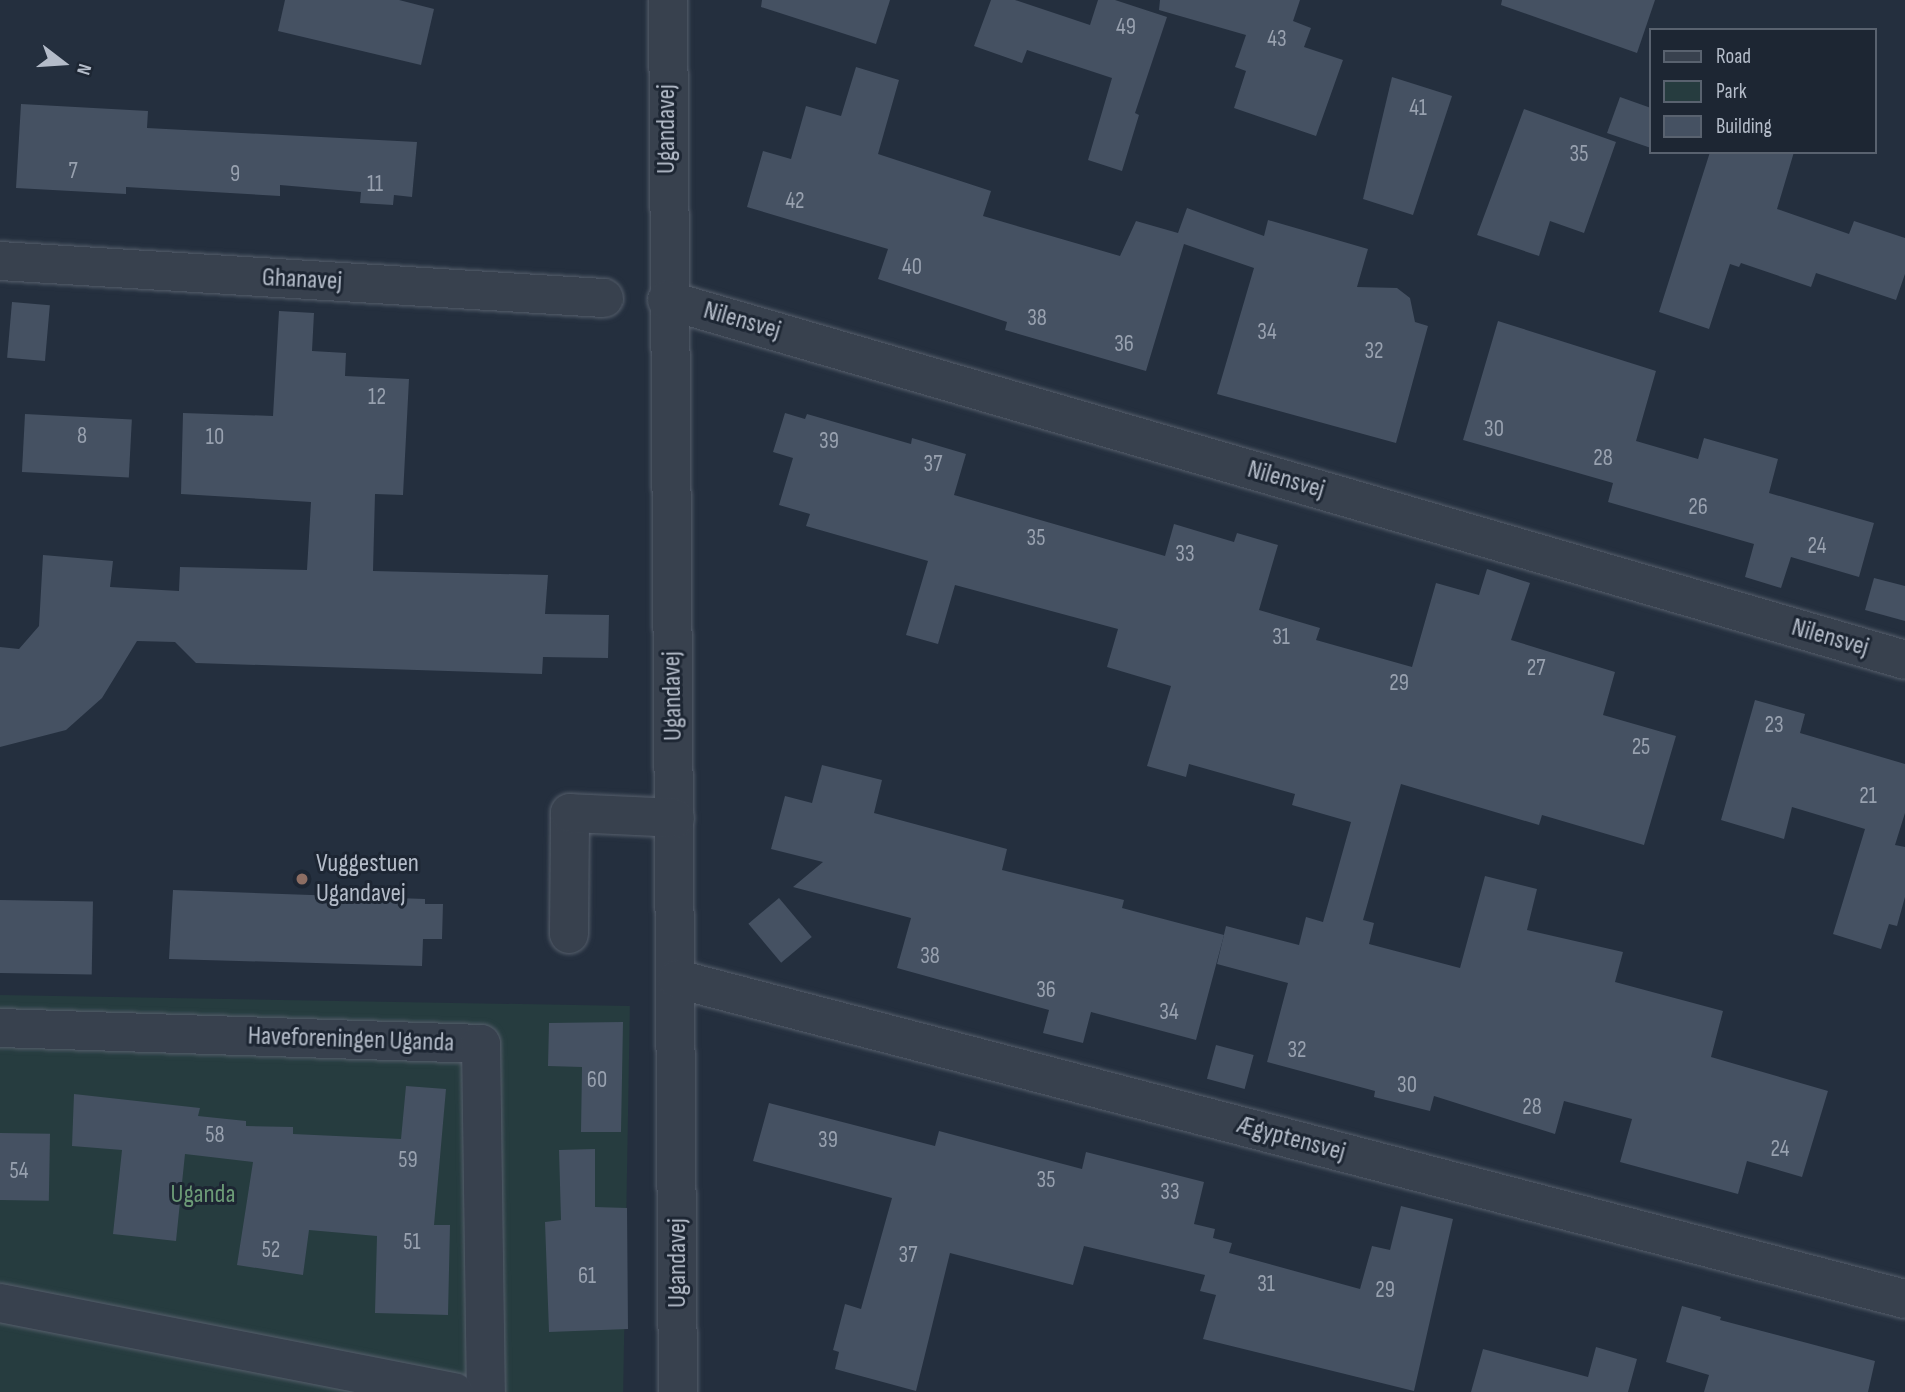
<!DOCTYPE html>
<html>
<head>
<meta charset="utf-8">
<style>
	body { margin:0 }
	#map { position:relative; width:1905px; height:1392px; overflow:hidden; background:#242f3e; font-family:"Sofia Sans Condensed",sans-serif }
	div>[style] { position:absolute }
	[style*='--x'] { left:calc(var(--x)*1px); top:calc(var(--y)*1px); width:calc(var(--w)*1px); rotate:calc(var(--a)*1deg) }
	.green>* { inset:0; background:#263c3f; transform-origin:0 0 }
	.building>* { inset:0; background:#455162; transform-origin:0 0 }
	.roads { filter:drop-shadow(0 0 2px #565f6c) drop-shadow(0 0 2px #565f6c) }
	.minor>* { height:38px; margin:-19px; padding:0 19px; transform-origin:19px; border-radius:19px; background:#38414e }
	.dots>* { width:19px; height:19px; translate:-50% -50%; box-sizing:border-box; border:4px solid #1d2633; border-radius:50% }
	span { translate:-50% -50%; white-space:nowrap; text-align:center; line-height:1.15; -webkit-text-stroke:6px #1d2633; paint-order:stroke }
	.number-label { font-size:23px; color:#98a1af }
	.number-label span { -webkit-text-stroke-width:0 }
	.street-label { font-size:26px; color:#b4bcc9 }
	.poi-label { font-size:26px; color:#b4bcc9 }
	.left { translate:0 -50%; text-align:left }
	.park-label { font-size:26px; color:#6b9a76 }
	.legend { position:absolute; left:1649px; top:28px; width:228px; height:126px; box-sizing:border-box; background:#1d2633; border:2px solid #59626f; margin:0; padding:9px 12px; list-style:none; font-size:21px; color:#b4bcc9 }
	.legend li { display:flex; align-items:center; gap:14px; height:35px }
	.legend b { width:35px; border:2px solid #59626f }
	.north { position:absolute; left:28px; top:28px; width:70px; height:70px; -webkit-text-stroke:5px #1d2633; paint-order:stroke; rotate:107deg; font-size:19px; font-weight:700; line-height:28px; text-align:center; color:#b4bcc9 }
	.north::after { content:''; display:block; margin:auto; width:24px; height:32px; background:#b4bcc9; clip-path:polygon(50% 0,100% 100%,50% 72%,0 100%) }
</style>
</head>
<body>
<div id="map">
	<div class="green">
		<i style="left:0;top:995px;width:630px;height:397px;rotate:1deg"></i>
	</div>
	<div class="building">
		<i style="clip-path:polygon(285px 0,399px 0,434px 9px,421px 65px,278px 31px)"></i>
		<i style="clip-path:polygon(762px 0,890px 0,876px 44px,761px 7px)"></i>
		<i style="clip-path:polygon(991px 0,1015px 0,1090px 25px,1098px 0,1115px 0,1167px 17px,1135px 113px,1139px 115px,1122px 171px,1088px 160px,1112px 78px,1027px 50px,1022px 63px,974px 46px)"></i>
		<i style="clip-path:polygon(1160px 0,1300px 0,1293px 21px,1311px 28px,1304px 47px,1343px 60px,1316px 136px,1234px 108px,1246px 71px,1235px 67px,1246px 35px,1159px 10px)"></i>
		<i style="clip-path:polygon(1502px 0,1655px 0,1637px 53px,1501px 5px)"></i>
		<i style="clip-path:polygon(856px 67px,899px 80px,878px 154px,991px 191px,983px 216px,1120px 256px,1136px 221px,1178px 233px,1187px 208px,1264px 236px,1268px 220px,1368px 249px,1357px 287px,1397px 288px,1410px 298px,1415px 322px,1428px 326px,1396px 443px,1217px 394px,1254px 268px,1184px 244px,1146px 371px,1005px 330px,1007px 322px,878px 279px,888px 249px,747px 207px,763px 151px,791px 159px,806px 106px,841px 116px)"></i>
		<i style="clip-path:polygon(1392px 77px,1452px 96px,1413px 215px,1363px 199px)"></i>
		<i style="clip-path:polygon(1620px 97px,1651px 108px,1651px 148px,1607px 133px)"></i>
		<i style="clip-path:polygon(21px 104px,148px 111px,147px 128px,417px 142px,412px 197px,394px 195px,393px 205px,360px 203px,361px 192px,280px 185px,280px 196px,126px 187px,126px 194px,16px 188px)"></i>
		<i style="clip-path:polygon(1524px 109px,1616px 142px,1584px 233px,1550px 221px,1539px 256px,1477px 235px)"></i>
		<i style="clip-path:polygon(1710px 152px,1794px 152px,1777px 209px,1849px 234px,1854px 221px,1905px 238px,1905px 274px,1896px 300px,1816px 273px,1811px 287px,1741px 263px,1739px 267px,1730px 264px,1709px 329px,1659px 312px)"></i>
		<i style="left:12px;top:302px;width:38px;height:56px;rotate:5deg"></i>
		<i style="clip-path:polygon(279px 311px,314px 313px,312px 351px,346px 353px,345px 376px,409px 379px,403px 495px,375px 494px,373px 571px,548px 575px,545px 614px,609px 615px,608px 658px,543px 657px,542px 674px,196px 663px,175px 642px,137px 641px,102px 698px,66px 730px,0 747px,0 647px,19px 649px,39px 626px,43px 555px,113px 561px,110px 587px,179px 591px,180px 567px,307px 570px,311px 502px,181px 494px,183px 413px,273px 416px)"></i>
		<i style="clip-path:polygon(1498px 321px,1656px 371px,1636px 441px,1698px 459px,1704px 438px,1778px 459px,1769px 493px,1874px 523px,1859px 577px,1791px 557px,1781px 588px,1745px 577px,1754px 544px,1608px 502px,1613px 483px,1463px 440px)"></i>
		<i style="clip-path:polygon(785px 413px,805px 419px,807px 414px,911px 444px,912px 438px,966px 454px,954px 495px,1165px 556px,1174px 524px,1234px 542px,1237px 533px,1278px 545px,1259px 610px,1320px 628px,1316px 640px,1412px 667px,1436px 583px,1479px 595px,1487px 569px,1530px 583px,1511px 640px,1615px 672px,1603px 715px,1676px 736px,1644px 845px,1542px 815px,1539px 825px,1401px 784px,1363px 920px,1374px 923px,1369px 944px,1460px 968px,1485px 876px,1537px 889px,1527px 930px,1623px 952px,1615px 982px,1723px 1011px,1711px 1057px,1828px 1091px,1802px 1177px,1747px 1161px,1738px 1194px,1620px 1162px,1632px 1119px,1564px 1101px,1555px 1134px,1434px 1096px,1430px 1111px,1374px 1097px,1375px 1091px,1267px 1062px,1288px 983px,1217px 964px,1226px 926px,1299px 945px,1306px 917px,1323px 922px,1351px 822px,1292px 805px,1295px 794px,1189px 764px,1186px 777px,1147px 766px,1171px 686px,1107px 667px,1118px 629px,955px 585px,938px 644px,906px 635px,928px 561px,806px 526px,810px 514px,779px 505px,793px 458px,773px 452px)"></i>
		<i style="left:25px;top:414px;width:107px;height:58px;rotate:3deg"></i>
		<i style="clip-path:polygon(1874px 578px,1905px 586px,1905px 621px,1865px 610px)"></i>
		<i style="clip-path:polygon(1755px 700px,1805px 714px,1800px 733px,1905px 764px,1905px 813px,1895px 845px,1905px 847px,1905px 897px,1897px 926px,1889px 924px,1881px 949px,1833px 934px,1865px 829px,1792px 807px,1784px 839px,1721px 820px)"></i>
		<i style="clip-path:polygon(822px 765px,882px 780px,874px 813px,1007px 849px,1002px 870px,1124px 900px,1122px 908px,1224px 935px,1196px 1040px,1091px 1012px,1083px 1043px,1043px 1033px,1049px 1010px,897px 968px,911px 918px,793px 887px,823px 862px,771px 849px,785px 796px,812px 803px)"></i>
		<i style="clip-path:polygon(173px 890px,425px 899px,425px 904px,443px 904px,442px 939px,423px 939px,422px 966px,169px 959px)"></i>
		<i style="left:779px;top:898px;width:51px;height:40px;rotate:50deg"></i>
		<i style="left:0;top:900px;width:93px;height:73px;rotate:1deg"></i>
		<i style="clip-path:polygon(623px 1022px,621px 1132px,581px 1132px,582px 1067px,548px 1066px,549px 1023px)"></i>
		<i style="left:1216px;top:1045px;width:39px;height:35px;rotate:15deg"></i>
		<i style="clip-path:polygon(406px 1086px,446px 1089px,434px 1225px,450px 1225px,448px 1315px,375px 1313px,377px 1236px,309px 1230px,303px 1275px,237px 1265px,253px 1162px,185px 1154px,176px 1241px,113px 1234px,122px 1150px,72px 1146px,74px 1094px,200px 1108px,198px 1116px,246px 1121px,246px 1126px,293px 1127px,293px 1134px,401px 1139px)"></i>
		<i style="clip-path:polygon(769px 1103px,935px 1146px,939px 1131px,1082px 1169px,1086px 1152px,1204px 1182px,1194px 1224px,1215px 1229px,1213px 1238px,1232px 1243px,1229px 1253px,1360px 1289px,1372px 1246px,1390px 1250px,1401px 1206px,1453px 1219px,1414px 1391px,1203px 1339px,1216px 1295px,1200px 1291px,1205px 1275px,1084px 1246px,1073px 1285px,950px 1253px,916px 1391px,835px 1369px,839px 1352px,833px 1350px,845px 1304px,861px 1309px,892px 1198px,753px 1161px)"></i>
		<i style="left:0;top:1133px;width:50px;height:67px;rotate:1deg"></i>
		<i style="clip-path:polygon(595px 1149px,595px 1207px,627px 1208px,628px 1329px,549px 1332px,545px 1222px,561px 1220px,559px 1150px)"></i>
		<i style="clip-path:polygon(1682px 1306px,1721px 1317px,1720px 1320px,1875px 1361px,1868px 1392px,1704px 1392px,1709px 1375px,1666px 1362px)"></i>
		<i style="clip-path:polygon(1596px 1347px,1637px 1359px,1628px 1392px,1471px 1392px,1483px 1349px,1588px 1377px)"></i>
	</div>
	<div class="roads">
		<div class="minor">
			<i style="--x:668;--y:0;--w:1392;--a:89.59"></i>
			<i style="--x:0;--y:261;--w:605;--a:3.51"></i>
			<i style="--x:667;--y:300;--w:1289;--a:16.21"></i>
			<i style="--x:569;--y:934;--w:121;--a:-89.5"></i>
			<i style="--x:570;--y:813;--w:105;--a:2.7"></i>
			<i style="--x:677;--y:979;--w:1269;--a:14.61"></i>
			<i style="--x:0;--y:1028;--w:481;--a:1.9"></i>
			<i style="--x:481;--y:1044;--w:348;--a:89.2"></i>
			<i style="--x:0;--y:1303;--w:463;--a:11.1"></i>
		</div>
	</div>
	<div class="dots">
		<i style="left:302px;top:879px;background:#8d6e63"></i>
	</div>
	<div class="number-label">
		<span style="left:1126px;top:27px">49</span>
		<span style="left:1277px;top:39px">43</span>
		<span style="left:1418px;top:108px">41</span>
		<span style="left:1579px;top:154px">35</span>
		<span style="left:73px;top:171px">7</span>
		<span style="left:235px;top:174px">9</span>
		<span style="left:375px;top:184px">11</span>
		<span style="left:795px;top:201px">42</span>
		<span style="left:912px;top:267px">40</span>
		<span style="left:1037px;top:318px">38</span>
		<span style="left:1267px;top:332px">34</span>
		<span style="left:1124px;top:344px">36</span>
		<span style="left:1374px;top:351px">32</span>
		<span style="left:377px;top:397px">12</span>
		<span style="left:1494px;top:429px">30</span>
		<span style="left:82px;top:436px">8</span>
		<span style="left:215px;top:437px">10</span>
		<span style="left:829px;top:441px">39</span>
		<span style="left:1603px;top:458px">28</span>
		<span style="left:933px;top:464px">37</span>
		<span style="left:1698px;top:507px">26</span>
		<span style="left:1036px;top:538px">35</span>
		<span style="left:1817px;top:546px">24</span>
		<span style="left:1185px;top:554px">33</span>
		<span style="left:1281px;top:637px">31</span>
		<span style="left:1536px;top:668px">27</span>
		<span style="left:1399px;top:683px">29</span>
		<span style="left:1774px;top:725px">23</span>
		<span style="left:1641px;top:747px">25</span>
		<span style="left:1868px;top:796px">21</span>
		<span style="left:930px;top:956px">38</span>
		<span style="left:1046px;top:990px">36</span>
		<span style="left:1169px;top:1012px">34</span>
		<span style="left:1297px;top:1050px">32</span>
		<span style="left:597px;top:1080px">60</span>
		<span style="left:1407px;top:1085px">30</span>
		<span style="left:1532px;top:1107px">28</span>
		<span style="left:215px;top:1135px">58</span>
		<span style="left:828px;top:1140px">39</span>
		<span style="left:1780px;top:1149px">24</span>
		<span style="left:408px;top:1160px">59</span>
		<span style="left:19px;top:1171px">54</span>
		<span style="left:1046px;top:1180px">35</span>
		<span style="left:1170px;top:1192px">33</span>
		<span style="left:412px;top:1242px">51</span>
		<span style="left:271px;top:1250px">52</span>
		<span style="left:908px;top:1255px">37</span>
		<span style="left:587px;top:1276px">61</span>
		<span style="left:1266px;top:1284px">31</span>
		<span style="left:1385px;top:1290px">29</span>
	</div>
	<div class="street-label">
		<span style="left:667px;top:129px;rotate:-90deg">Ugandavej</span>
		<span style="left:302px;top:280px;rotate:3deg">Ghanavej</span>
		<span style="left:742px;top:321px;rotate:16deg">Nilensvej</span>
		<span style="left:1286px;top:480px;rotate:16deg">Nilensvej</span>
		<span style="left:1830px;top:638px;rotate:16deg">Nilensvej</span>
		<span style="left:673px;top:696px;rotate:-91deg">Ugandavej</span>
		<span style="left:351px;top:1040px;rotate:2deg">Haveforeningen Uganda</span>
		<span style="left:1291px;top:1139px;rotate:15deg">Ægyptensvej</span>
		<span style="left:678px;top:1263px;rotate:-90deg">Ugandavej</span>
	</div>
	<div class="poi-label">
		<span class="left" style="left:316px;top:879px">Vuggestuen<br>Ugandavej</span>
	</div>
	<div class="park-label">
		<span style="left:203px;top:1195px">Uganda</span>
	</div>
	<ul class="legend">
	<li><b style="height:9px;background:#38414e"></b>Road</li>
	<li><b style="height:19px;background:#263c3f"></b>Park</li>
	<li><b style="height:19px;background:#455162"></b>Building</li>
	</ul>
	<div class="north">N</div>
</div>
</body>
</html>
